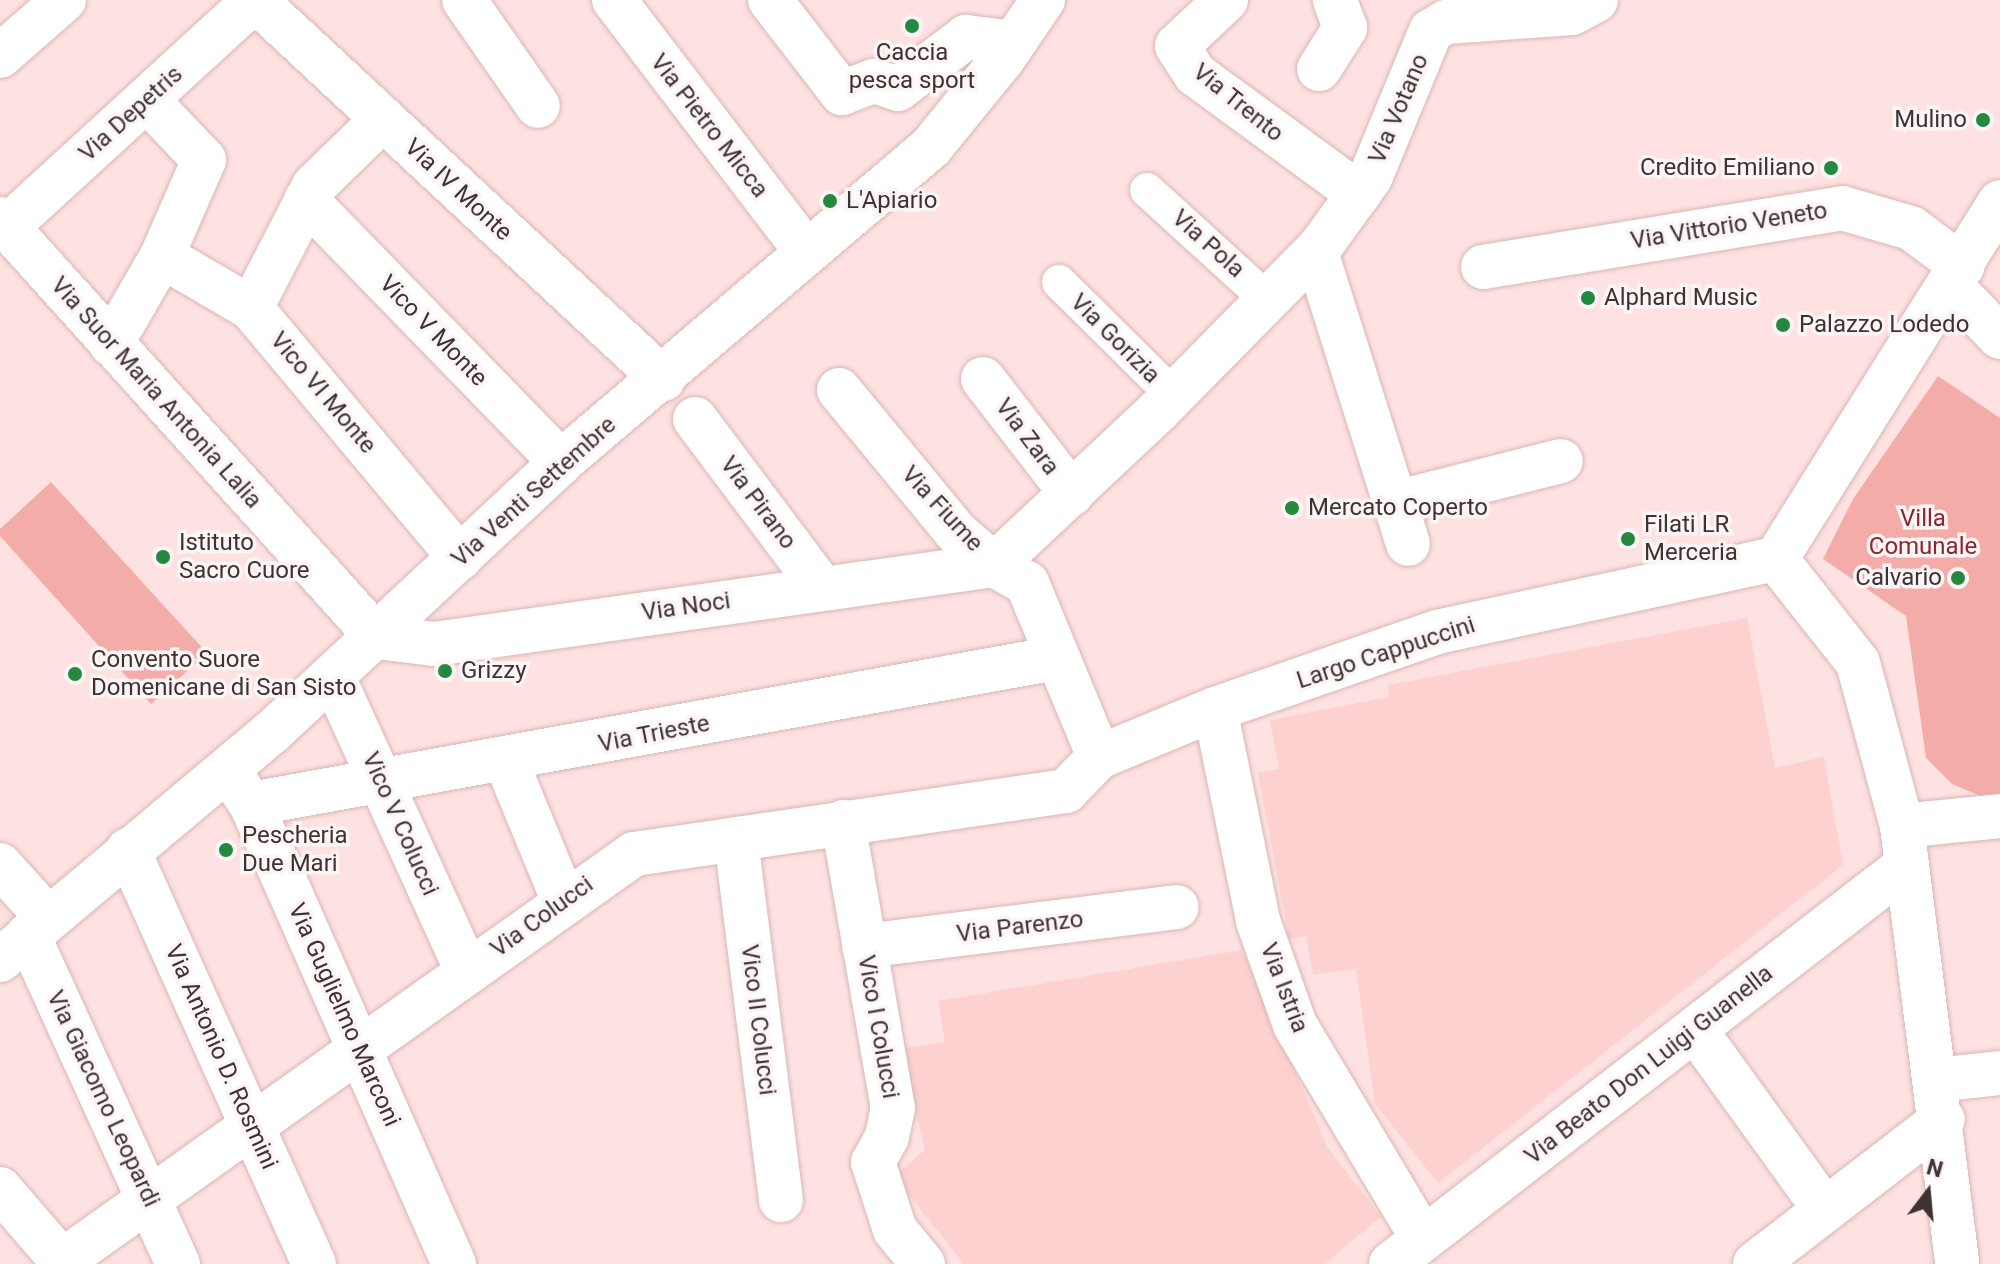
<!DOCTYPE html>
<html>
<head>
<meta charset="utf-8">
<style>
	body { margin:0 }
	#map { position:relative; width:2000px; height:1264px; overflow:hidden; background:#fee2e1; font-family:Roboto,sans-serif }
	div>[style] { position:absolute }
	[style*='--x'] { left:calc(var(--x)*1px); top:calc(var(--y)*1px); width:calc(var(--w)*1px); rotate:calc(var(--a)*1deg) }
	.built>* { inset:0; background:#fcd1cf }
	.green>* { inset:0; background:#f4aca9 }
	.roads { filter:drop-shadow(0 0 2px #d9b7b5) drop-shadow(0 0 2px #d9b7b5) }
	.pedestrian>* { height:34px; margin:-17px; padding:0 17px; transform-origin:17px; border-radius:17px; background:#fff }
	.minor>* { height:44px; margin:-22px; padding:0 22px; transform-origin:22px; border-radius:22px; background:#fff }
	.tertiary>* { height:44px; margin:-22px; padding:0 22px; transform-origin:22px; border-radius:22px; background:#fff }
	.dots>* { width:22px; height:22px; translate:-50% -50%; box-sizing:border-box; border:4px solid #fcf5f5; border-radius:50% }
	span { translate:-50% -50%; white-space:nowrap; text-align:center; line-height:1.15; -webkit-text-stroke:7px #fcf5f5; paint-order:stroke }
	.poi-label { font-size:24px; color:#403232 }
	.right { translate:-100% -50%; text-align:right }
	.left { translate:0 -50%; text-align:left }
	.street-label { font-size:24px; color:#403232 }
	.park-label { font-size:24px; color:#8d252c }
	.north { position:absolute; left:1888px; top:1152px; width:80px; height:80px; -webkit-text-stroke:6px #fcf5f5; paint-order:stroke; rotate:16deg; font-size:22px; font-weight:700; line-height:32px; text-align:center; color:#403232 }
	.north::after { content:''; display:block; margin:auto; width:28px; height:36px; background:#403232; clip-path:polygon(50% 0,100% 100%,50% 72%,0 100%) }
</style>
</head>
<body>
<div id="map">
	<div class="built">
		<i style="clip-path:polygon(1747px 618px,1775px 768px,1824px 757px,1843px 865px,1438px 1183px,1375px 1104px,1356px 969px,1313px 975px,1306px 936px,1289px 939px,1258px 773px,1279px 769px,1270px 720px,1389px 697px,1388px 685px)"></i>
		<i style="clip-path:polygon(1242px 950px,1328px 1148px,1381px 1217px,1324px 1264px,964px 1264px,894px 1176px,925px 1150px,900px 1049px,945px 1042px,938px 1001px)"></i>
	</div>
	<div class="green">
		<i style="clip-path:polygon(1938px 376px,2000px 418px,2000px 797px,1988px 799px,1952px 784px,1926px 758px,1906px 616px,1823px 559px,1853px 499px)"></i>
		<i style="clip-path:polygon(51px 482px,207px 653px,151px 704px,0 536px,0 529px)"></i>
	</div>
	<div class="roads">
		<div class="pedestrian">
			<i style="--x:1147;--y:190;--w:164;--a:42.3"></i>
			<i style="--x:1059;--y:282;--w:159;--a:44.7"></i>
		</div>
		<div class="minor">
			<i style="--x:464;--y:0;--w:129;--a:55.1"></i>
			<i style="--x:614;--y:0;--w:316;--a:52.6"></i>
			<i style="--x:770;--y:0;--w:118;--a:52.3"></i>
			<i style="--x:842;--y:93;--w:34;--a:-21"></i>
			<i style="--x:874;--y:81;--w:25;--a:18"></i>
			<i style="--x:898;--y:89;--w:86;--a:-37.4"></i>
			<i style="--x:966;--y:37;--w:48;--a:7.1"></i>
			<i style="--x:1226;--y:0;--w:67;--a:136.8"></i>
			<i style="--x:1177;--y:46;--w:33;--a:57"></i>
			<i style="--x:1195;--y:74;--w:203;--a:36.2"></i>
			<i style="--x:1319;--y:69;--w:49;--a:-57.6"></i>
			<i style="--x:1345;--y:28;--w:30;--a:-110"></i>
			<i style="--x:306;--y:200;--w:366;--a:45.8"></i>
			<i style="--x:7;--y:227;--w:336;--a:-42.5"></i>
			<i style="--x:1316;--y:252;--w:306;--a:72.5"></i>
			<i style="--x:162;--y:256;--w:103;--a:30.3"></i>
			<i style="--x:251;--y:308;--w:326;--a:50.1"></i>
			<i style="--x:1483;--y:267;--w:364;--a:-9.3"></i>
			<i style="--x:1842;--y:208;--w:72;--a:16.2"></i>
			<i style="--x:1911;--y:228;--w:64;--a:36.7"></i>
			<i style="--x:251;--y:308;--w:137;--a:-62.7"></i>
			<i style="--x:314;--y:186;--w:96;--a:-44.2"></i>
			<i style="--x:111;--y:344;--w:102;--a:-59.9"></i>
			<i style="--x:162;--y:256;--w:105;--a:-66.4"></i>
			<i style="--x:204;--y:160;--w:83;--a:-133.5"></i>
			<i style="--x:983;--y:379;--w:145;--a:52.3"></i>
			<i style="--x:839;--y:390;--w:184;--a:50.5"></i>
			<i style="--x:956;--y:532;--w:50;--a:41"></i>
			<i style="--x:994;--y:565;--w:225;--a:-43.2"></i>
			<i style="--x:1158;--y:411;--w:231;--a:-45.4"></i>
			<i style="--x:1320;--y:247;--w:85;--a:-54.1"></i>
			<i style="--x:1370;--y:178;--w:159;--a:-67.5"></i>
			<i style="--x:1431;--y:31;--w:17;--a:-31"></i>
			<i style="--x:1446;--y:22;--w:126;--a:-4.1"></i>
			<i style="--x:1572;--y:13;--w:27;--a:-28"></i>
			<i style="--x:695;--y:419;--w:210;--a:53.1"></i>
			<i style="--x:1395;--y:503;--w:171;--a:-14.2"></i>
			<i style="--x:333;--y:677;--w:323;--a:65.5"></i>
			<i style="--x:1215;--y:709;--w:216;--a:78.5"></i>
			<i style="--x:1258;--y:921;--w:110;--a:70.4"></i>
			<i style="--x:1295;--y:1025;--w:249;--a:59.1"></i>
			<i style="--x:506;--y:761;--w:149;--a:67.6"></i>
			<i style="--x:236;--y:782;--w:27;--a:56"></i>
			<i style="--x:251;--y:804;--w:503;--a:66.19"></i>
			<i style="--x:251;--y:804;--w:818;--a:-10.28"></i>
			<i style="--x:843;--y:822;--w:290;--a:80.1"></i>
			<i style="--x:893;--y:1108;--w:30;--a:102"></i>
			<i style="--x:887;--y:1137;--w:29;--a:119"></i>
			<i style="--x:873;--y:1162;--w:71;--a:72.1"></i>
			<i style="--x:895;--y:1230;--w:44;--a:50.5"></i>
			<i style="--x:1902;--y:826;--w:99;--a:-5.8"></i>
			<i style="--x:736;--y:839;--w:364;--a:82.9"></i>
			<i style="--x:128;--y:850;--w:454;--a:65.8"></i>
			<i style="--x:0;--y:865;--w:69;--a:48"></i>
			<i style="--x:28;--y:935;--w:362;--a:65.5"></i>
			<i style="--x:864;--y:946;--w:315;--a:-7.1"></i>
			<i style="--x:1696;--y:1031;--w:217;--a:54.2"></i>
			<i style="--x:1936;--y:1080;--w:64;--a:-6.2"></i>
			<i style="--x:0;--y:1189;--w:95;--a:49.3"></i>
			<i style="--x:58;--y:1264;--w:707;--a:-35.44"></i>
			<i style="--x:634;--y:854;--w:437;--a:-8.3"></i>
			<i style="--x:1066;--y:791;--w:47;--a:-45.9"></i>
			<i style="--x:1391;--y:1264;--w:652;--a:-37.71"></i>
			<i style="--x:1755;--y:1264;--w:237;--a:-37.6"></i>
		</div>
		<div class="tertiary">
			<i style="--x:255;--y:0;--w:557;--a:42.89"></i>
			<i style="--x:0;--y:56;--w:85;--a:-41.2"></i>
			<i style="--x:0;--y:219;--w:563;--a:47.95"></i>
			<i style="--x:377;--y:637;--w:57;--a:7"></i>
			<i style="--x:434;--y:644;--w:566;--a:-8.03"></i>
			<i style="--x:994;--y:565;--w:38;--a:29"></i>
			<i style="--x:1027;--y:583;--w:188;--a:67.5"></i>
			<i style="--x:1099;--y:757;--w:126;--a:-22.5"></i>
			<i style="--x:1215;--y:709;--w:235;--a:-19.1"></i>
			<i style="--x:1437;--y:632;--w:347;--a:-12.2"></i>
			<i style="--x:1950;--y:285;--w:72;--a:46.1"></i>
			<i style="--x:1776;--y:559;--w:132;--a:51.7"></i>
			<i style="--x:1858;--y:663;--w:169;--a:74.9"></i>
			<i style="--x:1902;--y:826;--w:441;--a:82.8"></i>
			<i style="--x:1776;--y:559;--w:421;--a:-57.9"></i>
			<i style="--x:0;--y:960;--w:356;--a:-40"></i>
			<i style="--x:273;--y:731;--w:394;--a:-43"></i>
			<i style="--x:561;--y:462;--w:486;--a:-40.4"></i>
			<i style="--x:931;--y:147;--w:112;--a:-50.8"></i>
			<i style="--x:1002;--y:60;--w:73;--a:-55.7"></i>
		</div>
	</div>
	<div class="dots">
		<i style="left:912px;top:26px;background:#23893f"></i>
		<i style="left:1983px;top:120px;background:#23893f"></i>
		<i style="left:1831px;top:168px;background:#23893f"></i>
		<i style="left:830px;top:201px;background:#23893f"></i>
		<i style="left:1588px;top:298px;background:#23893f"></i>
		<i style="left:1783px;top:325px;background:#23893f"></i>
		<i style="left:1292px;top:508px;background:#23893f"></i>
		<i style="left:1628px;top:539px;background:#23893f"></i>
		<i style="left:163px;top:557px;background:#23893f"></i>
		<i style="left:1958px;top:578px;background:#23893f"></i>
		<i style="left:445px;top:671px;background:#23893f"></i>
		<i style="left:75px;top:674px;background:#23893f"></i>
		<i style="left:226px;top:850px;background:#23893f"></i>
	</div>
	<div class="poi-label">
		<span style="left:912px;top:67px">Caccia<br>pesca sport</span>
		<span class="right" style="left:1967px;top:120px">Mulino</span>
		<span class="right" style="left:1815px;top:168px">Credito Emiliano</span>
		<span class="left" style="left:846px;top:201px">L'Apiario</span>
		<span class="left" style="left:1604px;top:298px">Alphard Music</span>
		<span class="left" style="left:1799px;top:325px">Palazzo Lodedo</span>
		<span class="left" style="left:1308px;top:508px">Mercato Coperto</span>
		<span class="left" style="left:1644px;top:539px">Filati LR<br>Merceria</span>
		<span class="left" style="left:179px;top:557px">Istituto<br>Sacro Cuore</span>
		<span class="right" style="left:1942px;top:578px">Calvario</span>
		<span class="left" style="left:91px;top:674px">Convento Suore<br>Domenicane di San Sisto</span>
		<span class="left" style="left:461px;top:671px">Grizzy</span>
		<span class="left" style="left:242px;top:850px">Pescheria<br>Due Mari</span>
	</div>
	<div class="street-label">
		<span style="left:1238px;top:103px;rotate:39deg">Via Trento</span>
		<span style="left:1399px;top:109px;rotate:-67deg">Via Votano</span>
		<span style="left:131px;top:114px;rotate:-42deg">Via Depetris</span>
		<span style="left:709px;top:126px;rotate:52deg">Via Pietro Micca</span>
		<span style="left:458px;top:190px;rotate:43deg">Via IV Monte</span>
		<span style="left:1729px;top:226px;rotate:-9deg">Via Vittorio Veneto</span>
		<span style="left:1208px;top:244px;rotate:42deg">Via Pola</span>
		<span style="left:433px;top:331px;rotate:46deg">Vico V Monte</span>
		<span style="left:1115px;top:339px;rotate:45deg">Via Gorizia</span>
		<span style="left:156px;top:393px;rotate:48deg">Via Suor Maria Antonia Lalia</span>
		<span style="left:323px;top:393px;rotate:50deg">Vico VI Monte</span>
		<span style="left:1027px;top:437px;rotate:53deg">Via Zara</span>
		<span style="left:534px;top:492px;rotate:-42deg">Via Venti Settembre</span>
		<span style="left:758px;top:503px;rotate:53deg">Via Pirano</span>
		<span style="left:942px;top:509px;rotate:47deg">Via Fiume</span>
		<span style="left:686px;top:607px;rotate:-8deg">Via Noci</span>
		<span style="left:1386px;top:653px;rotate:-18deg">Largo Cappuccini</span>
		<span style="left:654px;top:734px;rotate:-11deg">Via Trieste</span>
		<span style="left:400px;top:824px;rotate:66deg">Vico V Colucci</span>
		<span style="left:542px;top:917px;rotate:-36deg">Via Colucci</span>
		<span style="left:1020px;top:927px;rotate:-7deg">Via Parenzo</span>
		<span style="left:1284px;top:988px;rotate:69deg">Via Istria</span>
		<span style="left:344px;top:1015px;rotate:66deg">Via Guglielmo Marconi</span>
		<span style="left:758px;top:1020px;rotate:83deg">Vico II Colucci</span>
		<span style="left:878px;top:1027px;rotate:80deg">Vico I Colucci</span>
		<span style="left:221px;top:1057px;rotate:66deg">Via Antonio D. Rosmini</span>
		<span style="left:1649px;top:1065px;rotate:-38deg">Via Beato Don Luigi Guanella</span>
		<span style="left:103px;top:1099px;rotate:65deg">Via Giacomo Leopardi</span>
	</div>
	<div class="park-label">
		<span style="left:1923px;top:533px">Villa<br>Comunale</span>
	</div>
	<div class="north">N</div>
</div>
</body>
</html>
